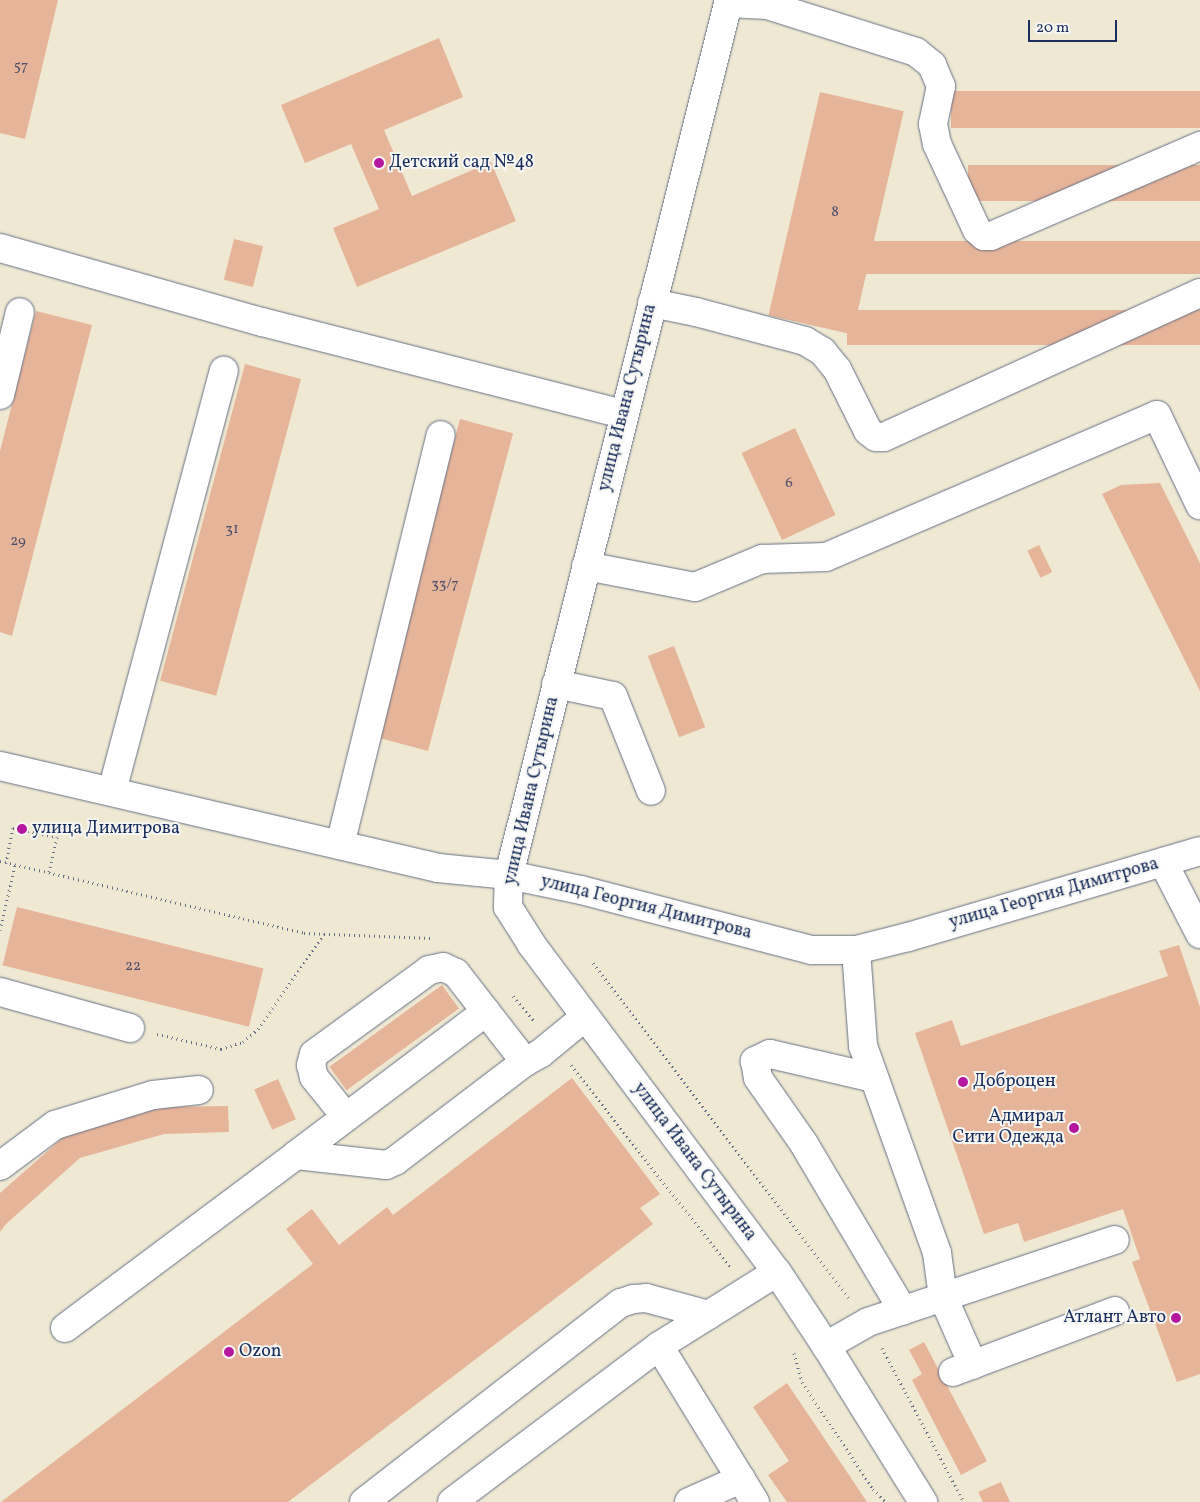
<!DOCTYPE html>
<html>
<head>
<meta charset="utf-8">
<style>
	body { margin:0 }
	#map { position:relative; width:1200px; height:1502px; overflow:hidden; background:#efe9d3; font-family:Vollkorn,serif }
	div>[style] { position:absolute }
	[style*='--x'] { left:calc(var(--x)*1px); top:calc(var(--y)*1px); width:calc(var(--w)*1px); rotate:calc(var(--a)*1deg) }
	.building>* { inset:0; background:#e6b498; transform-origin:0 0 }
	.path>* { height:3px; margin-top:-1.5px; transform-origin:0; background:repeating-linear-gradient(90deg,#657087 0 1px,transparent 0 5px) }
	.roads { filter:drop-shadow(0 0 1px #657087) drop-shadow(0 0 1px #657087) }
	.minor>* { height:28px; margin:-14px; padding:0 14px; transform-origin:14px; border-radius:14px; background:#fff }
	.major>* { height:28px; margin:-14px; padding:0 14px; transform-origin:14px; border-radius:14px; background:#fff }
	.dots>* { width:14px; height:14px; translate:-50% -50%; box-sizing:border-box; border:2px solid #f6f6f2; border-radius:50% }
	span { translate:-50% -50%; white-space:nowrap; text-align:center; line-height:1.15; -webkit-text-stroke:4px #f6f6f2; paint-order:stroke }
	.number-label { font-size:15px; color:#4e506c }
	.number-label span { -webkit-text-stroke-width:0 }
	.poi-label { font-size:18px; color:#1b2f5e }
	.left { translate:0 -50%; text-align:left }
	.right { translate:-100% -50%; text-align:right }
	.street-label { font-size:18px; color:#1b2f5e }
	.scale { position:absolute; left:1028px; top:20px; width:89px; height:22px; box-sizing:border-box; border:2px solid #1b2f5e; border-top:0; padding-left:6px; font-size:15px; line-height:18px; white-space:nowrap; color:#1b2f5e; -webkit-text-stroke:4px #f6f6f2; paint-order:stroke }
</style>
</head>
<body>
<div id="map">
	<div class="building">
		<i style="clip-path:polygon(0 0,58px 0,25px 139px,0 133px)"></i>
		<i style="clip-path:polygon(439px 38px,463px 97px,384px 130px,412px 196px,491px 162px,516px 221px,357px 287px,333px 228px,379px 209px,351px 144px,305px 163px,281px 105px)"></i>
		<i style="left:1200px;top:91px;width:37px;height:249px;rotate:90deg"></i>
		<i style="left:820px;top:92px;width:86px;height:229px;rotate:13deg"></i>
		<i style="left:1200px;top:165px;width:36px;height:232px;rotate:90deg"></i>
		<i style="left:234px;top:239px;width:30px;height:42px;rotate:14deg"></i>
		<i style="left:1200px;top:241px;width:33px;height:373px;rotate:90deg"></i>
		<i style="left:1200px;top:310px;width:35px;height:353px;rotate:90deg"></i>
		<i style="clip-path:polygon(36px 311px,92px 325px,12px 636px,0 632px,0 451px)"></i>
		<i style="left:245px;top:364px;width:58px;height:328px;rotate:15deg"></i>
		<i style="left:460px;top:419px;width:55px;height:329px;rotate:15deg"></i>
		<i style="left:795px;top:428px;width:96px;height:59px;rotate:65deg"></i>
		<i style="clip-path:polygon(1160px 483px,1200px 563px,1200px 691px,1102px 494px,1121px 485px)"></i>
		<i style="left:1039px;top:545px;width:30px;height:13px;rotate:64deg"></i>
		<i style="left:674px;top:646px;width:87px;height:28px;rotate:69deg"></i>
		<i style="left:17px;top:907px;width:254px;height:60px;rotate:14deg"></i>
		<i style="clip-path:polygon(1179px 945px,1200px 1007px,1200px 1374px,1177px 1382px,1132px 1262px,1140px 1259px,1123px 1209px,1024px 1242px,1018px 1223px,984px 1234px,915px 1033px,952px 1020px,961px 1046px,1168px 976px,1159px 951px)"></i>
		<i style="left:442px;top:985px;width:29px;height:139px;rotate:54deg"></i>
		<i style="clip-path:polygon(572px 1078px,660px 1194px,640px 1208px,653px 1224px,288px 1502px,1px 1502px,313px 1264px,286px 1229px,312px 1209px,339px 1245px,387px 1207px,393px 1215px)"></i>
		<i style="left:278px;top:1079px;width:44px;height:26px;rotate:66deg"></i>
		<i style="clip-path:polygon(228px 1106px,229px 1132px,164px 1134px,80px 1158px,6px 1224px,0 1232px,0 1193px,67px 1134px,159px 1107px)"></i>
		<i style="clip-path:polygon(924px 1342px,987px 1461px,961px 1475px,912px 1380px,922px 1374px,909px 1350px)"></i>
		<i style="clip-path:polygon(787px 1383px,849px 1475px,867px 1502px,787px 1502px,768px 1475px,789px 1461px,753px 1407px)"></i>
		<i style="clip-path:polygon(1001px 1482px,1010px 1502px,983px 1502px,978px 1492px)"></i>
	</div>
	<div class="path">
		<i style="--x:0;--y:861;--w:312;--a:13.3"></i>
		<i style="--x:304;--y:933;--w:127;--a:2.3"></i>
		<i style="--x:6;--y:863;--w:36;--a:-79"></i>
		<i style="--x:13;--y:828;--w:45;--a:11.6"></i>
		<i style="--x:57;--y:837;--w:37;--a:103"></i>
		<i style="--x:0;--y:930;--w:67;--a:-77"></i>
		<i style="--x:593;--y:963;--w:423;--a:52.6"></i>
		<i style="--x:513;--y:996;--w:34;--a:50"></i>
		<i style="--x:157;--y:1034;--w:66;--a:13.2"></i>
		<i style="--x:221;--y:1049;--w:23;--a:-18"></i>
		<i style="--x:243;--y:1042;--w:20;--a:-41"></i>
		<i style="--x:258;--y:1029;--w:116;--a:-55.2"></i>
		<i style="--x:571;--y:1065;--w:258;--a:51.8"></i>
		<i style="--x:882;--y:1348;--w:174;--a:62"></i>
		<i style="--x:794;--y:1353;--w:30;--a:75"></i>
		<i style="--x:802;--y:1382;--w:128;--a:56.4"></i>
		<i style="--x:873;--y:1489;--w:18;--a:45"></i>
	</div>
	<div class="roads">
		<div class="minor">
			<i style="--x:728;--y:3;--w:39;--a:3"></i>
			<i style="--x:767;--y:5;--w:156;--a:17.5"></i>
			<i style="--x:916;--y:52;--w:21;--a:39"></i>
			<i style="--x:932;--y:65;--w:23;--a:67"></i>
			<i style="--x:941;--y:86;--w:39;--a:102"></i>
			<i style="--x:933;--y:124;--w:20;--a:79"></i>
			<i style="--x:937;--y:144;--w:95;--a:65.1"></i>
			<i style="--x:977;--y:230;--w:9;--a:41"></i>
			<i style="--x:984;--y:236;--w:7;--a:0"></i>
			<i style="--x:991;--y:236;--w:228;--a:-23.3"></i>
			<i style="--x:0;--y:248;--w:272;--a:15.8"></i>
			<i style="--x:262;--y:322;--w:374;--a:14.3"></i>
			<i style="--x:652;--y:303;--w:45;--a:11.6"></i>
			<i style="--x:696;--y:312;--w:113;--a:14.9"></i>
			<i style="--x:805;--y:341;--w:21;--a:31"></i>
			<i style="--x:823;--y:352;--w:22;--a:51"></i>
			<i style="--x:837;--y:369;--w:69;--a:63.4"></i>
			<i style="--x:868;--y:431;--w:10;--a:37"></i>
			<i style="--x:876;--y:437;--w:8;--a:0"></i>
			<i style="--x:884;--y:437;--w:347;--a:-24.5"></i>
			<i style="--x:0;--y:395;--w:85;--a:-76.5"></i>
			<i style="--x:586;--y:566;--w:111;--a:10.9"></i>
			<i style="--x:695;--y:587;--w:73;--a:-22.7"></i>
			<i style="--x:762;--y:559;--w:64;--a:-1.8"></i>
			<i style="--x:826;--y:557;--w:360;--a:-23.2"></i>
			<i style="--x:1157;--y:415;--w:100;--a:64.5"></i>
			<i style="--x:556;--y:684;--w:58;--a:11.9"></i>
			<i style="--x:613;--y:696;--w:102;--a:68.2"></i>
			<i style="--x:112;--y:791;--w:435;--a:-75.1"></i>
			<i style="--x:340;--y:845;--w:422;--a:-76.2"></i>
			<i style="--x:1163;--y:862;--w:81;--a:62.8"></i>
			<i style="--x:509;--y:875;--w:32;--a:92"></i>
			<i style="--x:508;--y:907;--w:45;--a:57.7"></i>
			<i style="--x:532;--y:945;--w:409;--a:53.2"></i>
			<i style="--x:777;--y:1272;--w:89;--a:56.5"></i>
			<i style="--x:826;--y:1346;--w:184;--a:58.1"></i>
			<i style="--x:856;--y:950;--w:96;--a:85.8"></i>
			<i style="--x:863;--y:1046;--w:220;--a:70.3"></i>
			<i style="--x:937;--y:1253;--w:44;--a:82.2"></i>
			<i style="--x:943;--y:1297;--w:74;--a:66.2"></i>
			<i style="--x:0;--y:992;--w:135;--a:15.5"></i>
			<i style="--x:874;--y:1078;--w:107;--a:-167"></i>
			<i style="--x:770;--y:1054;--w:17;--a:155"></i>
			<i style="--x:755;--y:1061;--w:17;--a:80"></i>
			<i style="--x:758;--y:1078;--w:80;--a:55.1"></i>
			<i style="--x:804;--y:1144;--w:194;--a:59.3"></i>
			<i style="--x:346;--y:1117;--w:51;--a:-128.7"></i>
			<i style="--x:314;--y:1077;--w:12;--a:-104"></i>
			<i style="--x:311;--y:1065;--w:11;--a:-75"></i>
			<i style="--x:314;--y:1054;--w:142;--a:-36.1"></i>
			<i style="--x:429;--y:970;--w:14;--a:-12"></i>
			<i style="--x:443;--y:967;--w:14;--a:25"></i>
			<i style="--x:456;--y:973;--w:113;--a:52.2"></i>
			<i style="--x:296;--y:1155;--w:238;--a:-37"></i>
			<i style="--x:0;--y:1166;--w:69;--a:-36.7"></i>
			<i style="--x:55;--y:1125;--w:102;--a:-17"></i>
			<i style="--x:153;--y:1095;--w:46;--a:-6.2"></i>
			<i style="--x:65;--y:1328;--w:289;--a:-36.8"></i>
			<i style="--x:296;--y:1155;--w:91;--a:6.3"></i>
			<i style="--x:386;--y:1165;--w:10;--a:-24"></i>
			<i style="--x:395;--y:1161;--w:163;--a:-37.3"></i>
			<i style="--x:525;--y:1062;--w:18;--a:-29"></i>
			<i style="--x:541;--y:1053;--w:57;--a:-39.3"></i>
			<i style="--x:659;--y:1346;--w:183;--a:58.4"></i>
			<i style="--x:826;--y:1346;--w:48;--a:-29.7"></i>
			<i style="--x:868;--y:1322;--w:260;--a:-18.4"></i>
			<i style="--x:953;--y:1372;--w:173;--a:-20.6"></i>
			<i style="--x:364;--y:1502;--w:325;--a:-37.8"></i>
			<i style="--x:621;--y:1303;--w:13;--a:-18"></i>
			<i style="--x:633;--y:1299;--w:13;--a:-4"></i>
			<i style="--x:646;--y:1298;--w:65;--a:15.1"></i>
			<i style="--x:452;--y:1502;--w:259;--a:-37"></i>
			<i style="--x:659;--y:1346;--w:139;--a:-32.1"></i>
			<i style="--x:689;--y:1502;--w:57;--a:-23.9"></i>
		</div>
		<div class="major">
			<i style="--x:0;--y:766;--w:450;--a:13.1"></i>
			<i style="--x:438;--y:868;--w:71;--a:5.6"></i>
			<i style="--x:509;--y:875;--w:74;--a:11.8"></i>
			<i style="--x:581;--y:890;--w:239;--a:14.6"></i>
			<i style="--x:812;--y:950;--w:44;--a:0"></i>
			<i style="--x:856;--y:950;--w:54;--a:-14"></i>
			<i style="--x:908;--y:937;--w:304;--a:-16.4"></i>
			<i style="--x:509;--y:875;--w:902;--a:-75.89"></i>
		</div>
	</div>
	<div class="dots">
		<i style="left:379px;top:163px;background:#b5179e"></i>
		<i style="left:22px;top:829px;background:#b5179e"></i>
		<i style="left:963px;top:1082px;background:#b5179e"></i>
		<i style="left:1074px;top:1128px;background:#b5179e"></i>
		<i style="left:1176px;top:1318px;background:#b5179e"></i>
		<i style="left:229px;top:1352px;background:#b5179e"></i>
	</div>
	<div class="number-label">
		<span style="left:21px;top:67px">57</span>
		<span style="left:835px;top:213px">8</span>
		<span style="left:789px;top:484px">6</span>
		<span style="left:232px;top:530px">31</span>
		<span style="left:18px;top:542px">29</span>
		<span style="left:445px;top:585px">33/7</span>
		<span style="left:133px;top:967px">22</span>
	</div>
	<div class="poi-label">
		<span class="left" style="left:389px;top:163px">Детский сад №48</span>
		<span class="left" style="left:32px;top:829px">улица Димитрова</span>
		<span class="left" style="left:973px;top:1082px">Доброцен</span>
		<span class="right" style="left:1064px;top:1128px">Адмирал<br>Сити Одежда</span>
		<span class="right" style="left:1166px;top:1318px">Атлант Авто</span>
		<span class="left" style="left:239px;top:1352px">Ozon</span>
	</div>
	<div class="street-label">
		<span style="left:628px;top:398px;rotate:-76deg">улица Ивана Сутырина</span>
		<span style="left:532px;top:791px;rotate:-77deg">улица Ивана Сутырина</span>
		<span style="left:1054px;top:894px;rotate:-16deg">улица Георгия Димитрова</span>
		<span style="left:646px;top:908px;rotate:14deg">улица Георгия Димитрова</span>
		<span style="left:694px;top:1162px;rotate:53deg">улица Ивана Сутырина</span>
	</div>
	<div class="scale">20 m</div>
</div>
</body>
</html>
